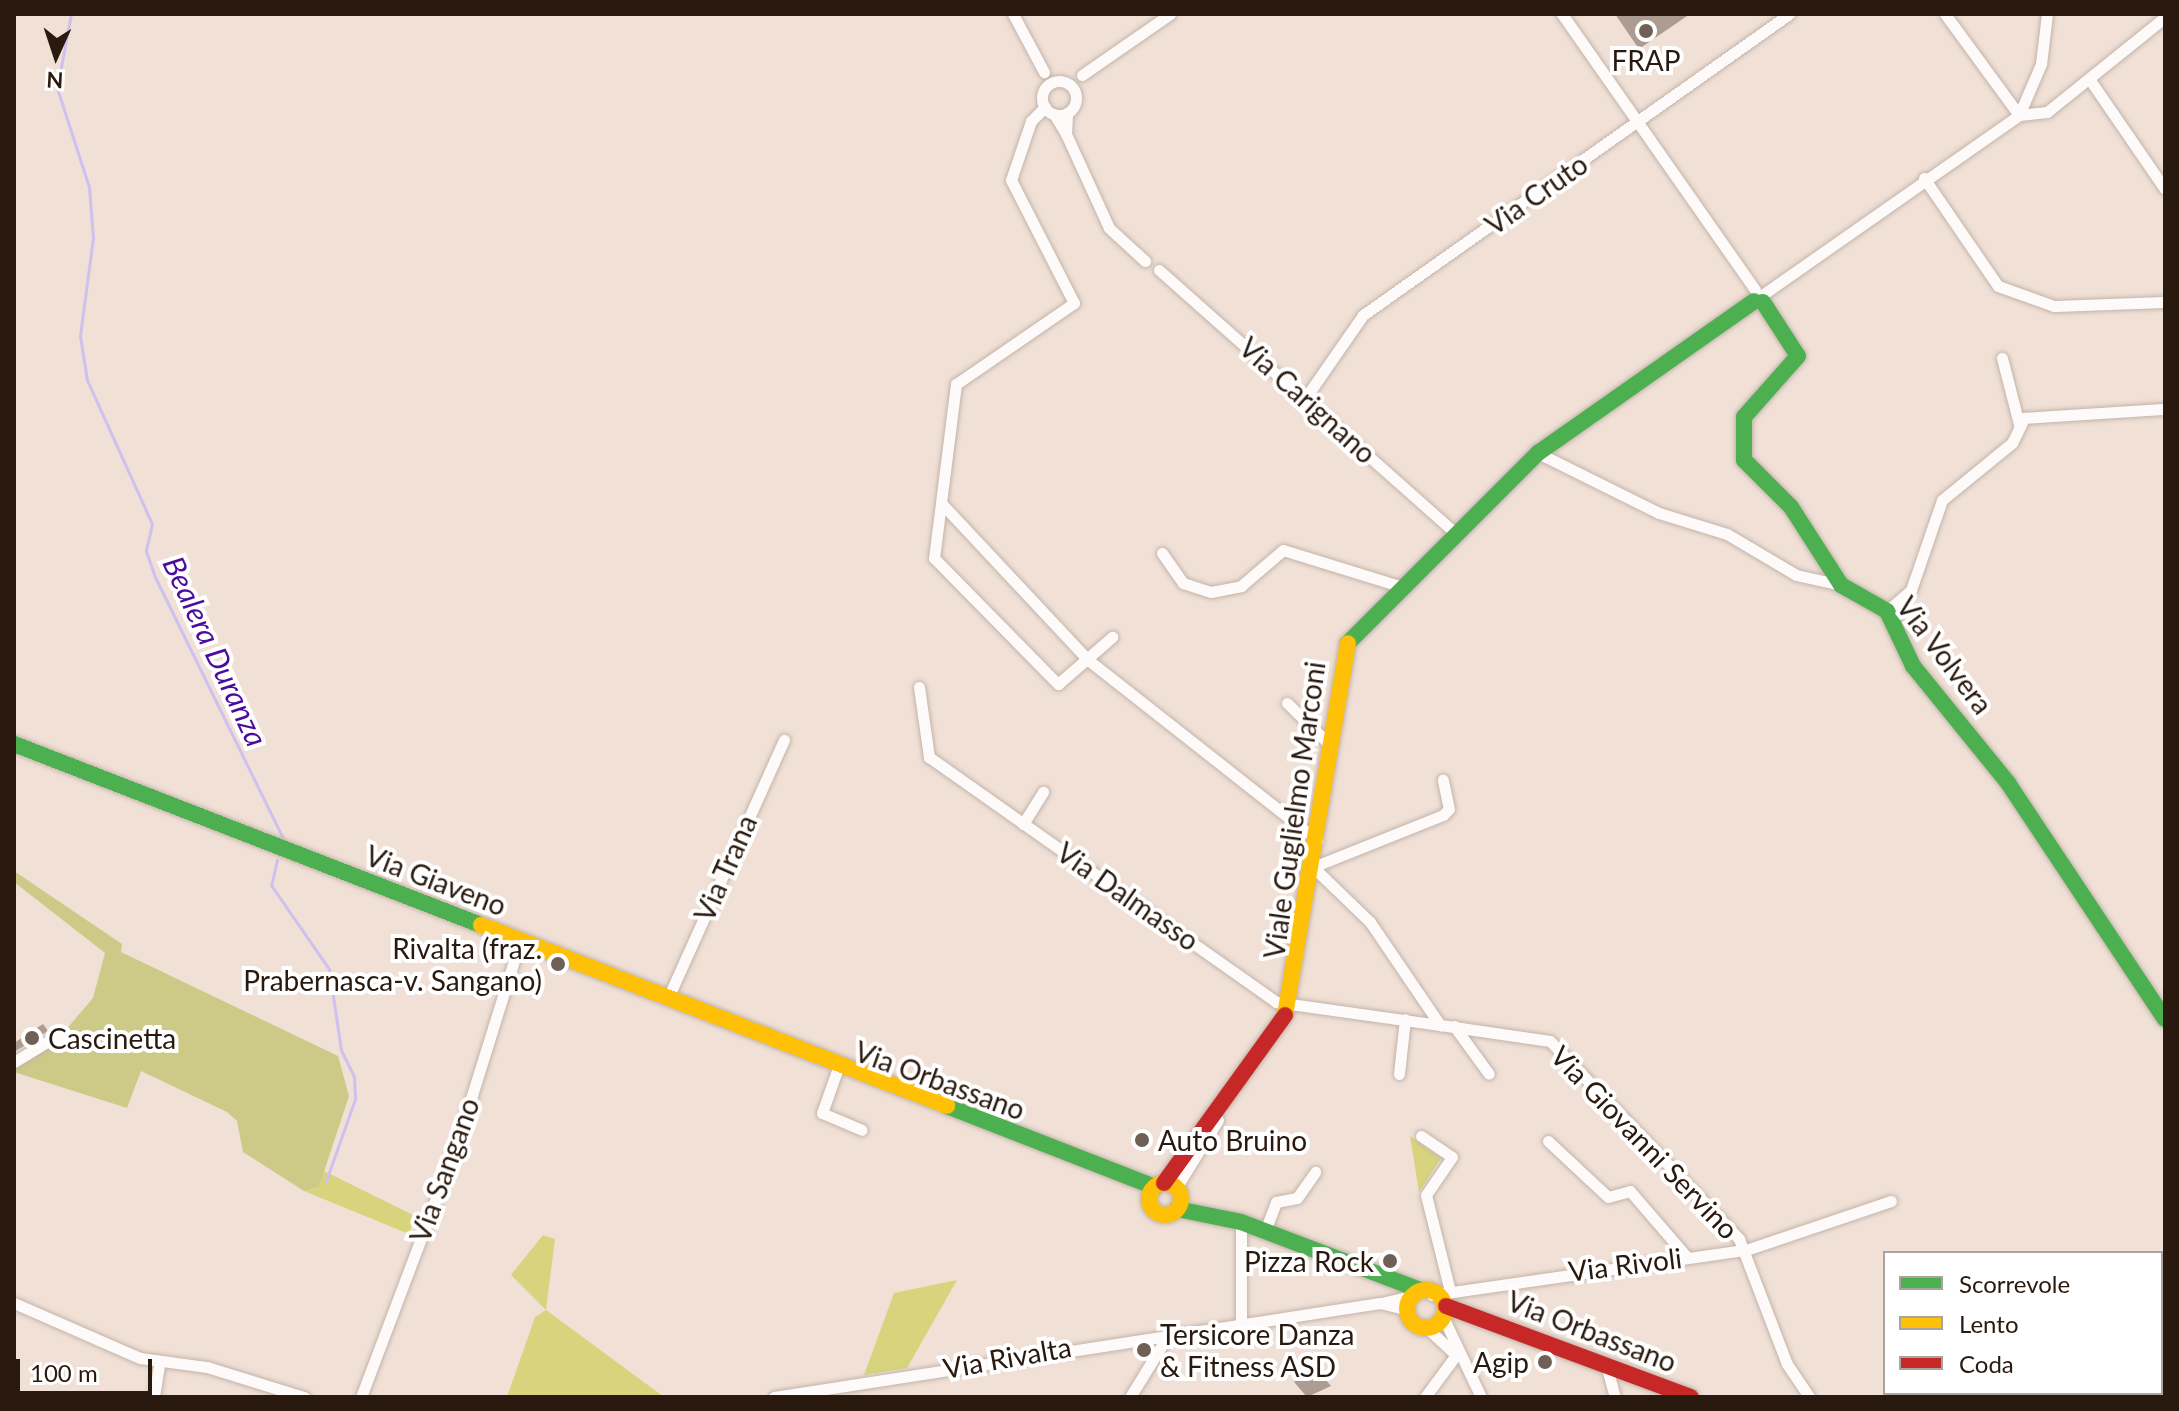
<!DOCTYPE html>
<html>
<head>
<meta charset="utf-8">
<style>
	body { margin:0 }
	#map { position:relative; width:2179px; height:1411px; overflow:hidden; background:#f0e0d6; font-family:Lato,sans-serif }
	div>[style] { position:absolute }
	[style*='--x'] { left:calc(var(--x)*1px); top:calc(var(--y)*1px); width:calc(var(--w)*1px); rotate:calc(var(--a)*1deg) }
	.green>* { inset:0; background:#d7d47d }
	.forest>* { inset:0; background:#cdca87 }
	.stream>* { height:3px; margin:-1.5px; padding:0 1.5px; transform-origin:1.5px; border-radius:1.5px; background:#cec0ef }
	.building>* { inset:0; background:#ac9c92 }
	.roads { filter:drop-shadow(0 0 2px #c3b4aa) drop-shadow(0 0 2px #c3b4aa) }
	.street>* { height:11px; margin:-5.5px; padding:0 5.5px; transform-origin:5.5px; border-radius:5.5px; background:#fdfaf9 }
	.street>.ring { margin:-5.5px; padding:0; box-sizing:content-box; background:none; border:11px solid #fdfaf9; border-radius:50% }
	.fast>* { height:16px; margin:-8px; padding:0 8px; transform-origin:8px; border-radius:8px; background:#4caf50 }
	.slow>* { height:16px; margin:-8px; padding:0 8px; transform-origin:8px; border-radius:8px; background:#ffc107 }
	.slow>.ring { margin:-8px; padding:0; box-sizing:content-box; background:none; border:16px solid #ffc107; border-radius:50% }
	.jam>* { height:16px; margin:-8px; padding:0 8px; transform-origin:8px; border-radius:8px; background:#c62828 }
	.dots>* { width:22px; height:22px; translate:-50% -50%; box-sizing:border-box; border:4px solid #fff; border-radius:50% }
	span { translate:-50% -50%; white-space:nowrap; text-align:center; line-height:1.15; -webkit-text-stroke:8px #fff; paint-order:stroke }
	.poi-label { font-size:28px; color:#2a190e }
	.right { translate:-100% -50%; text-align:right }
	.left { translate:0 -50%; text-align:left }
	.street-label { font-size:28px; color:#2a190e }
	.water-label { font-size:30px; color:#4b0c9e; font-style:italic }
	.frame { position:absolute; inset:0; border:16px solid #2a190e; pointer-events:none }
	.legend { position:absolute; left:1883px; top:1251px; width:280px; height:144px; box-sizing:border-box; background:#fff; border:2px solid #aaa39f; margin:0; padding:10px 14px; list-style:none; font-size:24px; color:#2a190e }
	.legend li { display:flex; align-items:center; gap:16px; height:40px }
	.legend b { width:40px; border:2px solid #aaa39f }
	.north { position:absolute; left:16px; top:16px; width:80px; height:80px; -webkit-text-stroke:6px #fff; paint-order:stroke; rotate:183deg; font-size:22px; font-weight:700; line-height:32px; text-align:center; color:#2a190e }
	.north::after { content:''; display:block; margin:auto; width:28px; height:36px; background:#2a190e; clip-path:polygon(50% 0,100% 100%,50% 72%,0 100%) }
	.scale { position:absolute; left:16px; top:1359px; width:136px; height:36px; box-sizing:border-box; border:4px solid #2a190e; border-top:0; padding-left:10px; font-size:24px; line-height:28px; white-space:nowrap; color:#2a190e; -webkit-text-stroke:6px #fff; paint-order:stroke }
</style>
</head>
<body>
<div id="map">
	<div class="green">
		<i style="clip-path:polygon(1410px 1136px,1441px 1158px,1419px 1192px)"></i>
		<i style="clip-path:polygon(324px 1171px,415px 1216px,409px 1234px,304px 1191px,319px 1187px)"></i>
		<i style="clip-path:polygon(543px 1235px,555px 1239px,546px 1310px,664px 1397px,507px 1397px,535px 1317px,546px 1310px,511px 1275px)"></i>
		<i style="clip-path:polygon(957px 1280px,907px 1368px,864px 1375px,894px 1293px)"></i>
	</div>
	<div class="forest">
		<i style="clip-path:polygon(14px 871px,122px 944px,121px 952px,338px 1056px,349px 1096px,319px 1187px,304px 1191px,243px 1152px,237px 1121px,227px 1112px,141px 1071px,127px 1108px,14px 1072px,14px 1064px,58px 1039px,93px 998px,105px 953px,14px 882px)"></i>
	</div>
	<div class="stream">
		<i style="--x:71;--y:14;--w:75;--a:100.7"></i>
		<i style="--x:57;--y:88;--w:104;--a:72.1"></i>
		<i style="--x:89;--y:187;--w:51;--a:85.5"></i>
		<i style="--x:93;--y:238;--w:99;--a:97.6"></i>
		<i style="--x:80;--y:336;--w:45;--a:81"></i>
		<i style="--x:87;--y:380;--w:158;--a:65.7"></i>
		<i style="--x:152;--y:524;--w:28;--a:103"></i>
		<i style="--x:146;--y:551;--w:28;--a:71"></i>
		<i style="--x:155;--y:577;--w:293;--a:63.9"></i>
		<i style="--x:277;--y:860;--w:26;--a:103"></i>
		<i style="--x:271;--y:885;--w:102;--a:55.4"></i>
		<i style="--x:329;--y:969;--w:82;--a:81.6"></i>
		<i style="--x:341;--y:1050;--w:30;--a:64"></i>
		<i style="--x:354;--y:1077;--w:22;--a:87"></i>
		<i style="--x:355;--y:1099;--w:87;--a:109.5"></i>
	</div>
	<div class="building">
		<i style="clip-path:polygon(1615px 14px,1690px 14px,1639px 49px)"></i>
		<i style="clip-path:polygon(43px 1024px,48px 1031px,14px 1052px,14px 1043px)"></i>
		<i style="clip-path:polygon(1314px 1366px,1331px 1386px,1307px 1397px,1294px 1382px)"></i>
	</div>
	<div class="roads">
		<div class="street">
			<i style="--x:1013;--y:14;--w:66;--a:61.9"></i>
			<i style="--x:1562;--y:14;--w:337;--a:55"></i>
			<i style="--x:1945;--y:14;--w:125;--a:53.8"></i>
			<i style="--x:1082;--y:75;--w:107;--a:-34.7"></i>
			<i style="--x:2090;--y:80;--w:132;--a:55.5"></i>
			<i class="ring" style="left:1042px;top:81px;width:23px;height:23px"></i>
			<i style="--x:1045;--y:107;--w:20;--a:135"></i>
			<i style="--x:1031;--y:121;--w:62;--a:108.7"></i>
			<i style="--x:1011;--y:180;--w:138;--a:62.9"></i>
			<i style="--x:1074;--y:303;--w:143;--a:145.5"></i>
			<i style="--x:956;--y:384;--w:175;--a:97.2"></i>
			<i style="--x:934;--y:558;--w:177;--a:45.5"></i>
			<i style="--x:1058;--y:684;--w:72;--a:-41"></i>
			<i style="--x:1054;--y:114;--w:23;--a:59"></i>
			<i style="--x:1066;--y:134;--w:21;--a:-87"></i>
			<i style="--x:2019;--y:115;--w:28;--a:-6"></i>
			<i style="--x:2047;--y:112;--w:151;--a:-38.8"></i>
			<i style="--x:1066;--y:134;--w:103;--a:65.4"></i>
			<i style="--x:1109;--y:228;--w:49;--a:42.5"></i>
			<i style="--x:1924;--y:178;--w:131;--a:55.6"></i>
			<i style="--x:1998;--y:286;--w:59;--a:19.7"></i>
			<i style="--x:2054;--y:306;--w:111;--a:-2.1"></i>
			<i style="--x:1159;--y:270;--w:395;--a:41.6"></i>
			<i style="--x:1765;--y:293;--w:310;--a:-35"></i>
			<i style="--x:2019;--y:115;--w:56;--a:-66.7"></i>
			<i style="--x:2041;--y:64;--w:50;--a:-83.2"></i>
			<i style="--x:2002;--y:358;--w:68;--a:75.6"></i>
			<i style="--x:1306;--y:397;--w:100;--a:-55.2"></i>
			<i style="--x:1363;--y:315;--w:522;--a:-35.24"></i>
			<i style="--x:1538;--y:453;--w:135;--a:26.4"></i>
			<i style="--x:1659;--y:513;--w:71;--a:17.2"></i>
			<i style="--x:1727;--y:534;--w:80;--a:30.7"></i>
			<i style="--x:1796;--y:575;--w:46;--a:12.5"></i>
			<i style="--x:943;--y:505;--w:211;--a:46.9"></i>
			<i style="--x:1087;--y:659;--w:293;--a:38.2"></i>
			<i style="--x:1162;--y:553;--w:37;--a:55"></i>
			<i style="--x:1183;--y:583;--w:29;--a:18"></i>
			<i style="--x:1211;--y:592;--w:31;--a:-11"></i>
			<i style="--x:1241;--y:586;--w:55;--a:-40.6"></i>
			<i style="--x:1283;--y:550;--w:121;--a:17.2"></i>
			<i style="--x:1887;--y:611;--w:32;--a:-41"></i>
			<i style="--x:1911;--y:590;--w:95;--a:-71"></i>
			<i style="--x:1942;--y:500;--w:90;--a:-39.2"></i>
			<i style="--x:2012;--y:443;--w:28;--a:-64"></i>
			<i style="--x:2024;--y:418;--w:141;--a:-3.7"></i>
			<i style="--x:919;--y:687;--w:71;--a:81.9"></i>
			<i style="--x:929;--y:757;--w:425;--a:35.2"></i>
			<i style="--x:1276;--y:1002;--w:166;--a:8"></i>
			<i style="--x:1287;--y:703;--w:60;--a:44.3"></i>
			<i style="--x:1023;--y:824;--w:38;--a:-58"></i>
			<i style="--x:1313;--y:867;--w:79;--a:44"></i>
			<i style="--x:1370;--y:922;--w:125;--a:55.8"></i>
			<i style="--x:1440;--y:1025;--w:111;--a:8.3"></i>
			<i style="--x:1550;--y:1041;--w:274;--a:46.3"></i>
			<i style="--x:1739;--y:1239;--w:134;--a:69"></i>
			<i style="--x:1787;--y:1364;--w:40;--a:56"></i>
			<i style="--x:1313;--y:867;--w:140;--a:-21.8"></i>
			<i style="--x:1443;--y:815;--w:8;--a:-45"></i>
			<i style="--x:1449;--y:809;--w:30;--a:-102"></i>
			<i style="--x:668;--y:998;--w:283;--a:-65.8"></i>
			<i style="--x:1454;--y:1026;--w:59;--a:53.9"></i>
			<i style="--x:14;--y:1062;--w:48;--a:-31.4"></i>
			<i style="--x:55;--y:1037;--w:27;--a:13"></i>
			<i style="--x:839;--y:1065;--w:51;--a:109.5"></i>
			<i style="--x:822;--y:1113;--w:43;--a:23"></i>
			<i style="--x:1399;--y:1074;--w:55;--a:-83.8"></i>
			<i style="--x:1421;--y:1136;--w:37;--a:34"></i>
			<i style="--x:1452;--y:1157;--w:46;--a:124.4"></i>
			<i style="--x:1426;--y:1195;--w:95;--a:76"></i>
			<i style="--x:1548;--y:1141;--w:82;--a:43"></i>
			<i style="--x:1608;--y:1197;--w:23;--a:-15"></i>
			<i style="--x:1630;--y:1191;--w:86;--a:49.3"></i>
			<i style="--x:1176;--y:1188;--w:80;--a:-58.3"></i>
			<i style="--x:1241;--y:1222;--w:101;--a:90"></i>
			<i style="--x:1265;--y:1231;--w:31;--a:-69"></i>
			<i style="--x:1276;--y:1202;--w:21;--a:-11"></i>
			<i style="--x:1297;--y:1198;--w:32;--a:-55"></i>
			<i style="--x:1432;--y:1295;--w:317;--a:-8.2"></i>
			<i style="--x:1746;--y:1250;--w:153;--a:-18.7"></i>
			<i style="--x:1407;--y:1297;--w:28;--a:167"></i>
			<i style="--x:1380;--y:1303;--w:29;--a:14"></i>
			<i style="--x:14;--y:1303;--w:137;--a:23.6"></i>
			<i style="--x:140;--y:1358;--w:68;--a:7.7"></i>
			<i style="--x:207;--y:1367;--w:102;--a:17.2"></i>
			<i style="--x:1445;--y:1321;--w:84;--a:64.7"></i>
			<i style="--x:1426;--y:1327;--w:37;--a:43"></i>
			<i style="--x:1606;--y:1364;--w:34;--a:75"></i>
			<i style="--x:154;--y:1397;--w:33;--a:-81"></i>
			<i style="--x:361;--y:1397;--w:278;--a:-69.3"></i>
			<i style="--x:459;--y:1137;--w:205;--a:-72.7"></i>
			<i style="--x:774;--y:1397;--w:613;--a:-8.82"></i>
			<i style="--x:1130;--y:1397;--w:76;--a:-58.4"></i>
			<i style="--x:1425;--y:1397;--w:52;--a:-53.6"></i>
		</div>
		<div class="fast">
			<i style="--x:1763;--y:302;--w:64;--a:57.1"></i>
			<i style="--x:1798;--y:356;--w:81;--a:131.5"></i>
			<i style="--x:1744;--y:417;--w:43;--a:90"></i>
			<i style="--x:1744;--y:460;--w:66;--a:45"></i>
			<i style="--x:1791;--y:507;--w:93;--a:57.3"></i>
			<i style="--x:1841;--y:585;--w:53;--a:29.5"></i>
			<i style="--x:1887;--y:611;--w:61;--a:64.7"></i>
			<i style="--x:1913;--y:666;--w:151;--a:50.9"></i>
			<i style="--x:2008;--y:783;--w:283;--a:56.4"></i>
			<i style="--x:1348;--y:643;--w:269;--a:-45"></i>
			<i style="--x:1538;--y:453;--w:264;--a:-35.1"></i>
			<i style="--x:14;--y:744;--w:501;--a:21.19"></i>
			<i style="--x:947;--y:1106;--w:223;--a:21.3"></i>
			<i style="--x:1177;--y:1209;--w:65;--a:11.5"></i>
			<i style="--x:1241;--y:1222;--w:191;--a:20.8"></i>
		</div>
		<div class="slow">
			<i style="--x:481;--y:925;--w:500;--a:21.2"></i>
			<i style="--x:1285;--y:1015;--w:377;--a:-80.4"></i>
			<i class="ring" style="left:1149px;top:1183px;width:16px;height:16px"></i>
			<i class="ring" style="left:1407px;top:1290px;width:22px;height:22px"></i>
		</div>
		<div class="jam">
			<i style="--x:1164;--y:1183;--w:207;--a:-54.2"></i>
			<i style="--x:1446;--y:1306;--w:261;--a:20.4"></i>
		</div>
	</div>
	<div class="dots">
		<i style="left:1646px;top:31px;background:#6f5f54"></i>
		<i style="left:558px;top:964px;background:#6f5f54"></i>
		<i style="left:32px;top:1038px;background:#6f5f54"></i>
		<i style="left:1142px;top:1140px;background:#6f5f54"></i>
		<i style="left:1390px;top:1261px;background:#6f5f54"></i>
		<i style="left:1144px;top:1350px;background:#6f5f54"></i>
		<i style="left:1545px;top:1362px;background:#6f5f54"></i>
	</div>
	<div class="poi-label">
		<span style="left:1646px;top:60px">FRAP</span>
		<span class="right" style="left:542px;top:964px">Rivalta (fraz.<br>Prabernasca-v. Sangano)</span>
		<span class="left" style="left:48px;top:1038px">Cascinetta</span>
		<span class="left" style="left:1158px;top:1140px">Auto Bruino</span>
		<span class="right" style="left:1374px;top:1261px">Pizza Rock</span>
		<span class="left" style="left:1160px;top:1350px">Tersicore Danza<br>&amp; Fitness ASD</span>
		<span class="right" style="left:1529px;top:1362px">Agip</span>
	</div>
	<div class="street-label">
		<span style="left:1536px;top:194px;rotate:-35deg">Via Cruto</span>
		<span style="left:1308px;top:400px;rotate:42deg">Via Carignano</span>
		<span style="left:1945px;top:655px;rotate:53deg">Via Volvera</span>
		<span style="left:1294px;top:810px;rotate:-82deg">Viale Guglielmo Marconi</span>
		<span style="left:725px;top:868px;rotate:-66deg">Via Trana</span>
		<span style="left:436px;top:880px;rotate:21deg">Via Giaveno</span>
		<span style="left:1128px;top:896px;rotate:35deg">Via Dalmasso</span>
		<span style="left:940px;top:1080px;rotate:20deg">Via Orbassano</span>
		<span style="left:1645px;top:1142px;rotate:46deg">Via Giovanni Servino</span>
		<span style="left:444px;top:1170px;rotate:-70deg">Via Sangano</span>
		<span style="left:1625px;top:1264px;rotate:-7deg">Via Rivoli</span>
		<span style="left:1592px;top:1331px;rotate:21deg">Via Orbassano</span>
		<span style="left:1007px;top:1357px;rotate:-10deg">Via Rivalta</span>
	</div>
	<div class="water-label">
		<span style="left:216px;top:651px;rotate:65deg">Bealera Duranza</span>
	</div>
	<div class="frame"></div>
	<ul class="legend">
	<li><b style="height:10px;background:#4caf50"></b>Scorrevole</li>
	<li><b style="height:10px;background:#ffc107"></b>Lento</li>
	<li><b style="height:10px;background:#c62828"></b>Coda</li>
	</ul>
	<div class="north">N</div>
	<div class="scale">100 m</div>
</div>
</body>
</html>
